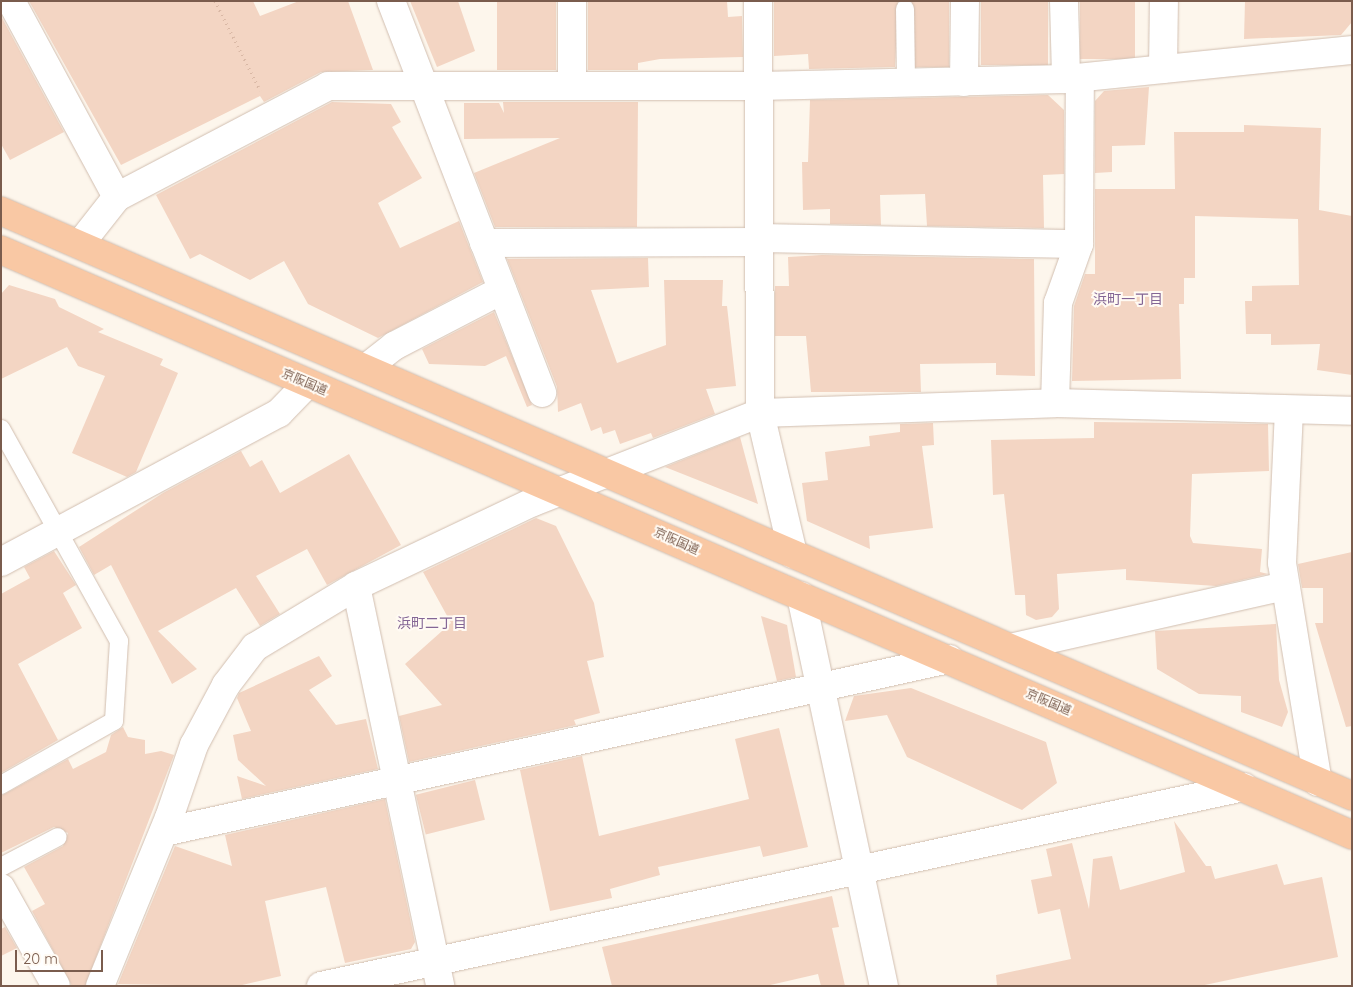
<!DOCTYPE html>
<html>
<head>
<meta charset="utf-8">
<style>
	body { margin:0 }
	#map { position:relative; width:1353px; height:987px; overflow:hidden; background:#fdf6ec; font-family:Quicksand,"Noto Sans JP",sans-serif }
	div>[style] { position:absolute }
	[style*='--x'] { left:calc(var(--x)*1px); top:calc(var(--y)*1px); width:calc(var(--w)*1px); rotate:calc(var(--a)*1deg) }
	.building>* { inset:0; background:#f3d5c3; transform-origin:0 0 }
	.path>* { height:3px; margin-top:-1.5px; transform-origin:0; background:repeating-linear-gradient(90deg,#d9b8a5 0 1px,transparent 0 5px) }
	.roads { filter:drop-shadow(0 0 1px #d1beb0) drop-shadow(0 0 1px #d1beb0) }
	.service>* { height:18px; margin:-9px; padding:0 9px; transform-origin:9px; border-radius:9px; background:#fff }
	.minor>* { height:28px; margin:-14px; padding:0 14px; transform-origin:14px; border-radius:14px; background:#fff }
	.trunk>* { height:28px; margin:-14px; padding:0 14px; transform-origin:14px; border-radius:14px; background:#f9c8a4 }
	span { translate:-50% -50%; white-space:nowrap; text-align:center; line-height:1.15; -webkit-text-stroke:4px #fffaf3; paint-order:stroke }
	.street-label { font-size:12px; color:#7a5c4d }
	.neighbourhood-label { font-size:14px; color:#846695 }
	.frame { position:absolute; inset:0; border:2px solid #7a5c4d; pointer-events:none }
	.scale { position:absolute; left:15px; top:950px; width:88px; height:22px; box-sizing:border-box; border:2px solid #7a5c4d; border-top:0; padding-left:6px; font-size:15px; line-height:18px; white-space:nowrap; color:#7a5c4d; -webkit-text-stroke:4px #fffaf3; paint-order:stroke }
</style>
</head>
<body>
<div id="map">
	<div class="building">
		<i style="clip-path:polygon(29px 1px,253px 1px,260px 16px,299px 1px,348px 1px,373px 70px,321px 72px,264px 102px,260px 96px,121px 165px)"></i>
		<i style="clip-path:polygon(410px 1px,458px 1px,475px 51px,437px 67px)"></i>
		<i style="left:497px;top:1px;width:59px;height:69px"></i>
		<i style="clip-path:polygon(588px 1px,727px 1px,728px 17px,742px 16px,743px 57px,660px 59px,638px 63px,638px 70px,588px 70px)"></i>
		<i style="clip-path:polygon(774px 1px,898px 1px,895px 67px,809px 69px,808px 54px,774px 56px)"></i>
		<i style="left:912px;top:1px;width:37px;height:66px"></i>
		<i style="left:981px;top:1px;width:67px;height:64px"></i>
		<i style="left:1080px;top:1px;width:55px;height:58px"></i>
		<i style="clip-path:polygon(1245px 1px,1352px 1px,1352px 22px,1341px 35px,1244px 39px)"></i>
		<i style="clip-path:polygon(1px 16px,64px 132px,10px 160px,1px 144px)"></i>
		<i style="clip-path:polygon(1149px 87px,1145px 145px,1112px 146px,1112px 172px,1095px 173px,1095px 101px,1104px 91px)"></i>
		<i style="clip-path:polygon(1048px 95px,1064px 110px,1064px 174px,1043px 175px,1044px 228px,927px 226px,925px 194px,880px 195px,881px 225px,830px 224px,830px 209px,803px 210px,802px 162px,808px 162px,810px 100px)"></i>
		<i style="clip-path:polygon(332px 102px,391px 104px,401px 122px,392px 127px,422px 178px,378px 203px,400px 248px,459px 221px,483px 282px,378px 338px,308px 304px,284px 261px,250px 280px,200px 254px,190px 259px,156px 195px)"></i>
		<i style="clip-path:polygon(503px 102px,638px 102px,637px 227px,495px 227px,474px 173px,560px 138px,464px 139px,464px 103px,499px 103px,504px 113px)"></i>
		<i style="clip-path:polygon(1244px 125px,1321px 128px,1319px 210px,1352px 216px,1352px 375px,1317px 370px,1320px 344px,1271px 345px,1271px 334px,1246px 334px,1245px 301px,1252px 301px,1252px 286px,1299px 285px,1298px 219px,1195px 216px,1195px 278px,1184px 278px,1184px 304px,1179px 304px,1181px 379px,1072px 381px,1074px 306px,1085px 274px,1095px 274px,1095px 189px,1175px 189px,1174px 132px,1244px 132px)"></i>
		<i style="clip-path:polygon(822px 255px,1034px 259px,1035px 376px,996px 375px,996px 363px,920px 364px,921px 392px,811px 392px,806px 336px,775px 336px,775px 286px,789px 286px,788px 257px)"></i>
		<i style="clip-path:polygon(648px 258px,649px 287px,591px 290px,617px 363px,666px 345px,664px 280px,723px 280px,722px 306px,727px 306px,736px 386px,706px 389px,715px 414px,653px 438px,651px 433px,620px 444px,615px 430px,603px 434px,601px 427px,591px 431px,581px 403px,558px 412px,557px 387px,507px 259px)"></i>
		<i style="clip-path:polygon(9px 285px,55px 299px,59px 307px,104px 329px,98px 332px,163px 359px,160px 365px,178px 373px,136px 472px,127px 477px,72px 453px,105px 376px,78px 366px,67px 347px,1px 379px,1px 294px)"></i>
		<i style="clip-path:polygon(494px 312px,532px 405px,527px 407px,506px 356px,485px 366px,429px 364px,422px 349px)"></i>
		<i style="clip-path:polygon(1094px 422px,1268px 424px,1269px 471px,1192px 474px,1190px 536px,1193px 543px,1262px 549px,1260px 572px,1268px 574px,1216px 586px,1126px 580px,1126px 569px,1057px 574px,1059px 609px,1052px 617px,1036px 620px,1026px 615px,1025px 595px,1015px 595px,1004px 494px,993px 495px,991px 440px,1094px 438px)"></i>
		<i style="clip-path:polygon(933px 423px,934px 445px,922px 446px,933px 528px,869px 536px,870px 549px,807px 521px,802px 483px,828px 480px,825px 452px,870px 446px,869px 436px,900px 432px,900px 424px)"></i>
		<i style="clip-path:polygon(740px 437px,758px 504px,665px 467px)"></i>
		<i style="clip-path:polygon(241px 451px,250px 467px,262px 460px,280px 493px,349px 454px,401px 545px,327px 585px,307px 549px,256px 576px,280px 614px,260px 626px,236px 588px,158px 631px,197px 669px,172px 684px,111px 565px,94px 575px,79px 547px,163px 493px)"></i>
		<i style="clip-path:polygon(536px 518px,556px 526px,594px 603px,604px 657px,587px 661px,600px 713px,574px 720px,576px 725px,409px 762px,399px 716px,442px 705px,405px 664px,451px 623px,423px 572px)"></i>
		<i style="clip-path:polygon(54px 551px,76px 585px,63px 593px,82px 628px,18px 664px,58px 740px,1px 773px,1px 594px,30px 578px,24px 567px)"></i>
		<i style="clip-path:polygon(1352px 552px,1352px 726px,1346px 727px,1315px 623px,1323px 623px,1323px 588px,1302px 588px,1298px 564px)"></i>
		<i style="clip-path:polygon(761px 616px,787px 625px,796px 677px,777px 681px)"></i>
		<i style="clip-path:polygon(1276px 624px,1279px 680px,1288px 712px,1282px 727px,1241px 712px,1241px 696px,1199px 694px,1157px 669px,1155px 631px)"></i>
		<i style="clip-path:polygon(319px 656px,332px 676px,309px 690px,336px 725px,366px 719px,378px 769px,242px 799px,237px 776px,266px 786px,238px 760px,233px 735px,251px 731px,237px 698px,239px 693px)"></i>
		<i style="clip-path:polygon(911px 688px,1046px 742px,1057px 783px,1022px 810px,907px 757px,887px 715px,845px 721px,854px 696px)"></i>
		<i style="clip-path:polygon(123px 727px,128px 737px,145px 740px,145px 754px,161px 751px,174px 755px,85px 986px,72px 986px,32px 911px,45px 904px,24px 867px,63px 846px,68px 833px,54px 827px,1px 853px,1px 796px,68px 759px,73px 769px,106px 752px,111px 735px)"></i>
		<i style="clip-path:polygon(779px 728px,808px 847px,763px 857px,760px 846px,658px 867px,660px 875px,610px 889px,612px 898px,550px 911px,520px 770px,582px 756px,599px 836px,749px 799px,735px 739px)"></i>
		<i style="left:475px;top:780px;width:41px;height:61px;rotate:76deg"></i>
		<i style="clip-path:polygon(385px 799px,415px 942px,411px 949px,345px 963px,326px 887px,265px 901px,281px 976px,238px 986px,118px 984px,175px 846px,232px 866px,225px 835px)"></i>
		<i style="clip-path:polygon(1174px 821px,1206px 866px,1211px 866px,1215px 879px,1277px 864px,1284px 885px,1322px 877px,1338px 957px,1200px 986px,997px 986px,996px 975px,1071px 959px,1060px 909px,1038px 914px,1031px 880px,1052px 876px,1046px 849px,1072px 843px,1089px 909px,1093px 859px,1112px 856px,1120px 890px,1185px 872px)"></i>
		<i style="clip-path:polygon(832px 896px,839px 927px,832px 928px,845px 986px,821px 986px,818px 974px,766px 986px,612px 986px,602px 947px)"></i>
		<i style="clip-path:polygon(5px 927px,17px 948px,1px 956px,1px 929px)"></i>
	</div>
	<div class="path">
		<i style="--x:215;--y:1;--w:100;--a:63.2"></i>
	</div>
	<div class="roads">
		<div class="service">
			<i style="--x:905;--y:9;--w:74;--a:89.2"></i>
			<i style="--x:1;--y:429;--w:243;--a:60.9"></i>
			<i style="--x:119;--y:641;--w:80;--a:93.6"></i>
			<i style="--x:114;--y:721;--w:130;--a:150.5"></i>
			<i style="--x:1;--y:867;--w:64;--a:-27.8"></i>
		</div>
		<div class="minor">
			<i style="--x:11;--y:1;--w:223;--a:61.6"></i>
			<i style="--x:117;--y:197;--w:60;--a:128.2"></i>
			<i style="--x:391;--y:1;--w:420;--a:68.9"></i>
			<i style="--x:572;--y:1;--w:85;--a:90"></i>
			<i style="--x:758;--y:1;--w:412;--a:89.7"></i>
			<i style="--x:760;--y:413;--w:145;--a:76.8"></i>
			<i style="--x:1064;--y:1;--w:78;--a:88.5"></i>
			<i style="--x:1163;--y:69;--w:68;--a:-89.2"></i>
			<i style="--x:964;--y:82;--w:81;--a:-89.3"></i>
			<i style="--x:117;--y:197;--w:238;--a:-27.7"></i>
			<i style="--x:328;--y:86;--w:430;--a:0"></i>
			<i style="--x:758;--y:86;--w:308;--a:-1.3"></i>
			<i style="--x:1066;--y:79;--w:287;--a:-5.8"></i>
			<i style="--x:760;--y:238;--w:319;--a:1.1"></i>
			<i style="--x:484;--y:243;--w:275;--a:-0.2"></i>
			<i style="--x:366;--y:368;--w:36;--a:-38"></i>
			<i style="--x:394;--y:346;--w:122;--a:-27.4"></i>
			<i style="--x:1055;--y:403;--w:100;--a:-88.3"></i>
			<i style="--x:1058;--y:303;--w:63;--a:-70.4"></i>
			<i style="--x:1079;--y:244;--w:166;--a:-89.7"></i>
			<i style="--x:1289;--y:410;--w:153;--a:92.6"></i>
			<i style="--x:1282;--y:563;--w:222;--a:80.7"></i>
			<i style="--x:1;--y:562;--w:315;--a:-28.2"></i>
			<i style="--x:279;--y:413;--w:40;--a:-46"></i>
			<i style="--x:356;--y:586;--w:409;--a:78.1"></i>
			<i style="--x:801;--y:596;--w:399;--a:78"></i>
			<i style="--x:1014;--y:647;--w:278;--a:-12.7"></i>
			<i style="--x:164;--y:832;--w:804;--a:-12.43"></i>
			<i style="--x:1;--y:888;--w:112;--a:60.7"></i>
			<i style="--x:100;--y:986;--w:182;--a:-67.7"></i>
			<i style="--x:169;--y:818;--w:77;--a:-71.1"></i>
			<i style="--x:194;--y:745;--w:68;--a:-61.9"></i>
			<i style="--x:226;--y:685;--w:48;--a:-52.7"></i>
			<i style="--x:255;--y:647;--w:118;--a:-31.1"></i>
			<i style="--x:356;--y:586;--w:196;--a:-25.4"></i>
			<i style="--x:533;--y:502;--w:244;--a:-21.4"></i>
			<i style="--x:760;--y:413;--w:295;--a:-1.9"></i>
			<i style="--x:1055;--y:403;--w:297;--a:1.5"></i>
			<i style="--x:321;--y:986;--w:944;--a:-12.17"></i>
		</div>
		<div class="trunk">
			<i style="--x:1;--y:211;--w:1472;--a:23.41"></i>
			<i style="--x:1;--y:250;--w:1472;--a:23.41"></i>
		</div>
	</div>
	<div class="street-label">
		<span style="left:305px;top:382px;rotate:23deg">京阪国道</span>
		<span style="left:677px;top:541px;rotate:24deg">京阪国道</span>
		<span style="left:1049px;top:702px;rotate:23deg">京阪国道</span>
	</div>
	<div class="neighbourhood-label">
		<span style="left:1128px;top:299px">浜町一丁目</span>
		<span style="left:432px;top:623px">浜町二丁目</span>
	</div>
	<div class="frame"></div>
	<div class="scale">20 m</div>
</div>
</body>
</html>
